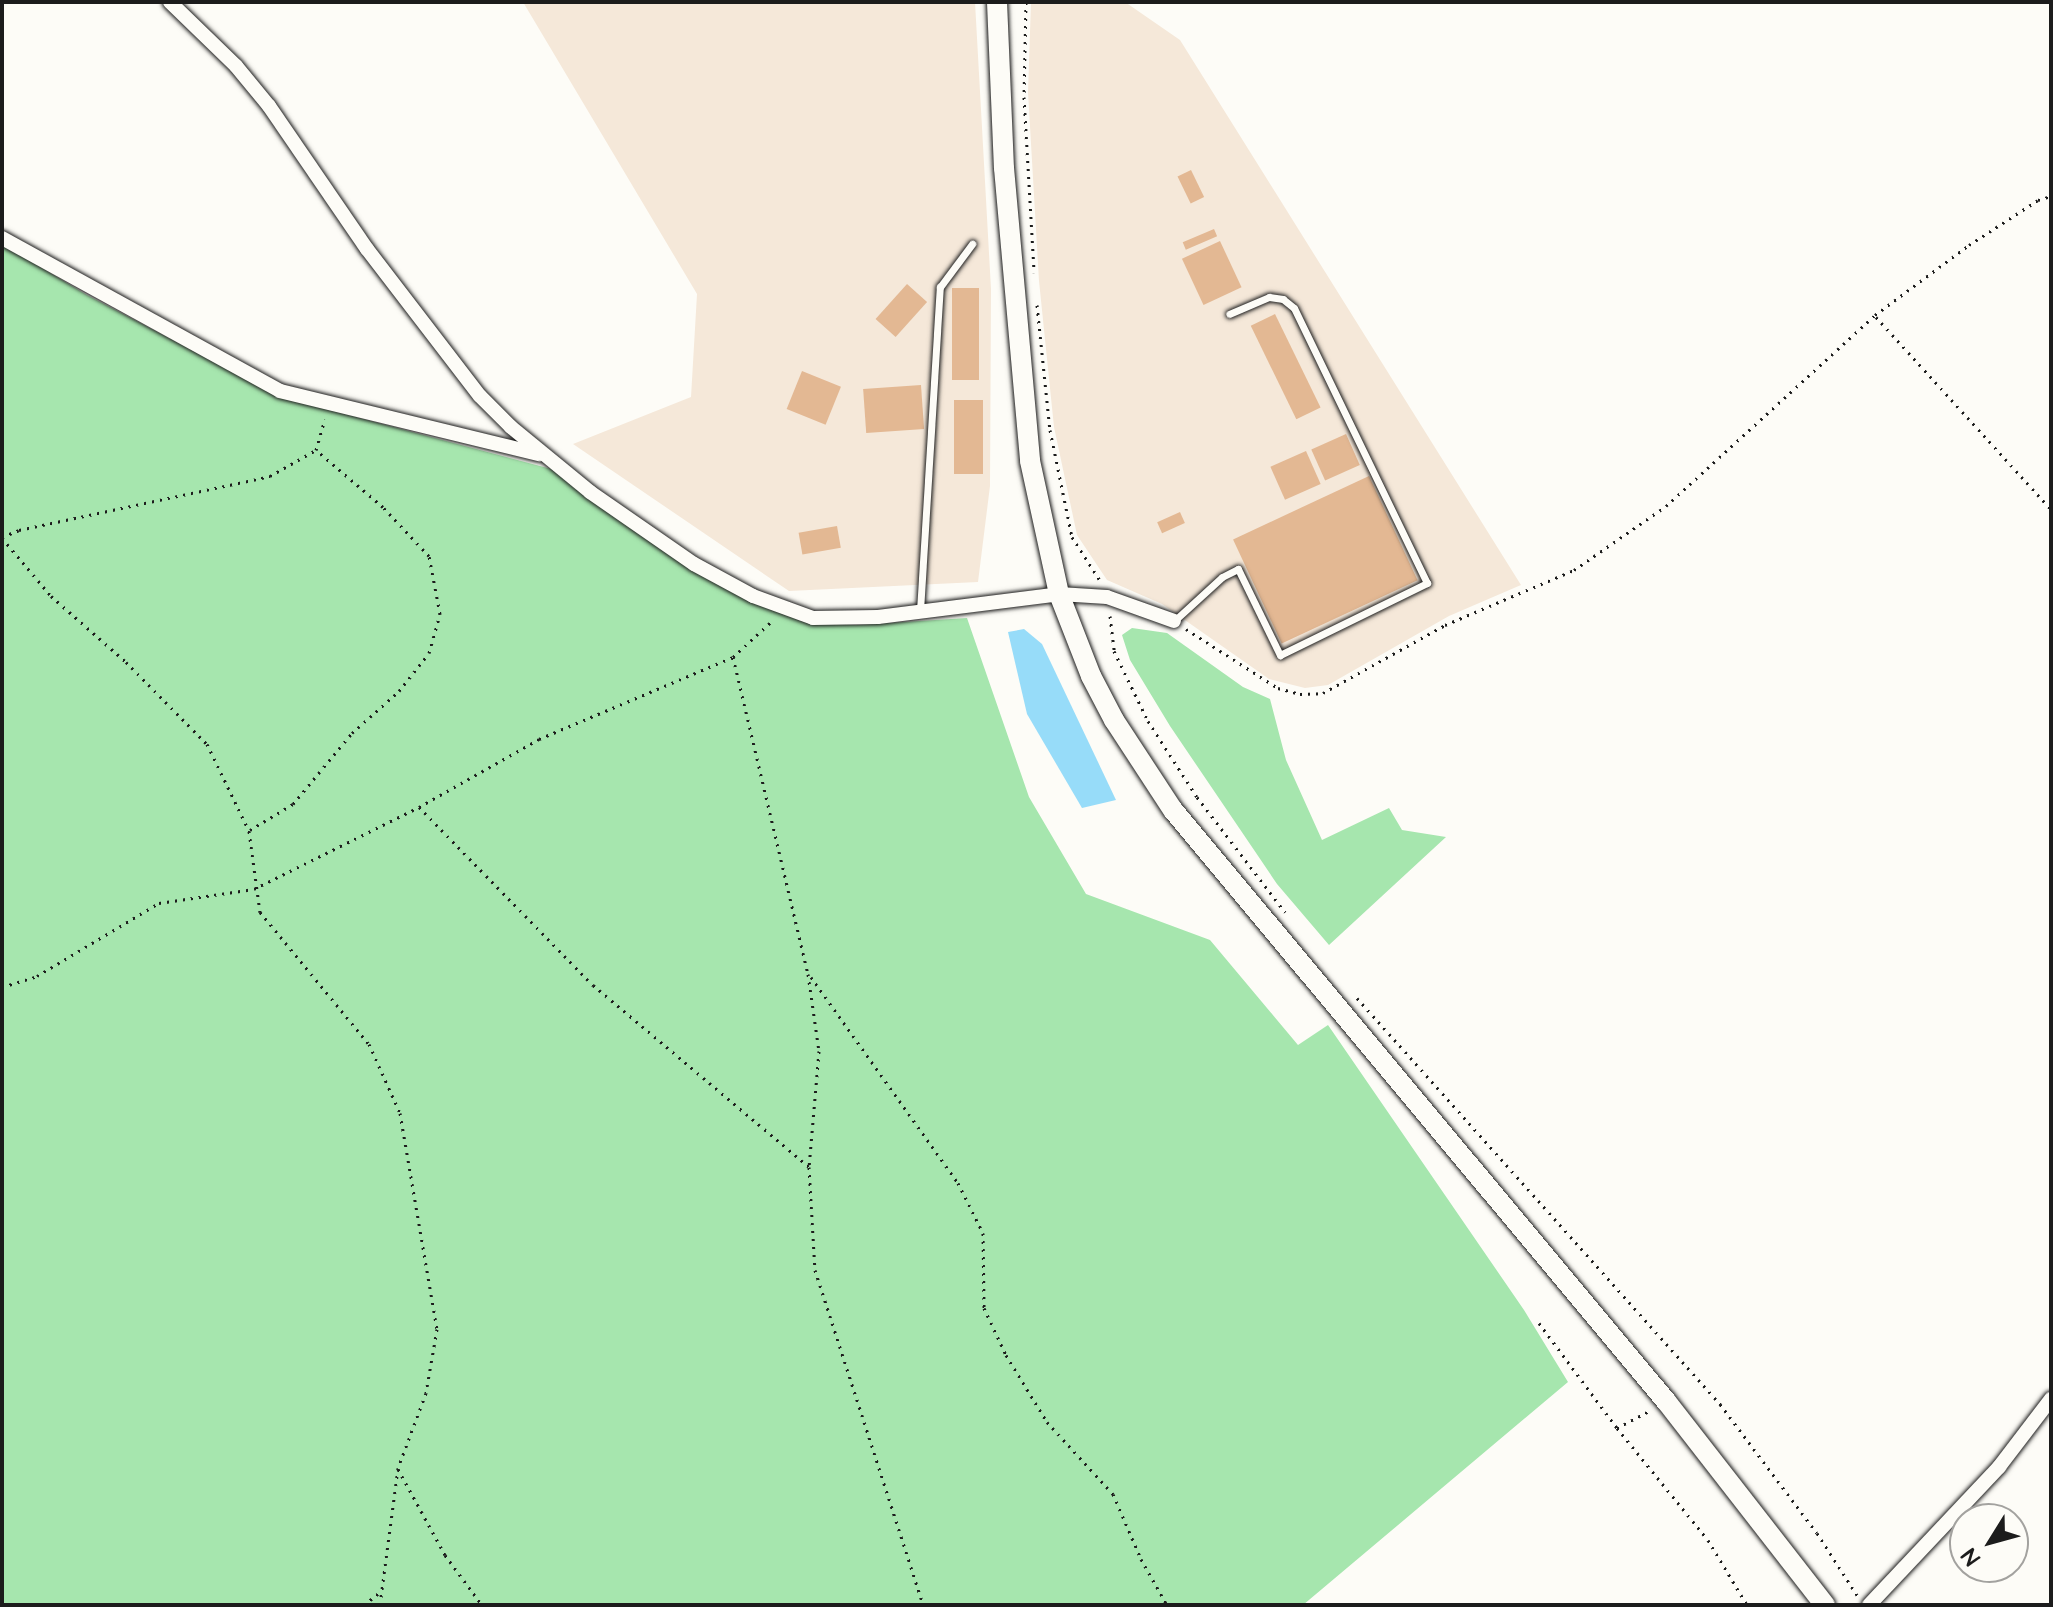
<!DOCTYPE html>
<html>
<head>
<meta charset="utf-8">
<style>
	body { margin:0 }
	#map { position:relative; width:2053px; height:1607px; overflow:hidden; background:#fdfcf7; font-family:"Architects Daughter",sans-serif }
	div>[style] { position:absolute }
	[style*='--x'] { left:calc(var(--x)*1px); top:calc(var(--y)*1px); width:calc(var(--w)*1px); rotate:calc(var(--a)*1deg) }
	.built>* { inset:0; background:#f5e8d9 }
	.green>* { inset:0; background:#a6e6ae }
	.water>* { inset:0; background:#97dcf9 }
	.building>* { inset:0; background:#e3b893; transform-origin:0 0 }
	.path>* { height:3px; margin-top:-1.5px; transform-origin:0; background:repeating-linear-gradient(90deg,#1c1c1c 0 2px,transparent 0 8px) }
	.roads { filter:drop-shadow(0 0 2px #1c1c1c) drop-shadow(0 0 2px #1c1c1c) }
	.service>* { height:7px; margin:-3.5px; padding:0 3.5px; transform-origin:3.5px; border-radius:3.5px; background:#fdfcf7 }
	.minor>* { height:14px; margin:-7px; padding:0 7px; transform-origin:7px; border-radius:7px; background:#fdfcf7 }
	.secondary>* { height:20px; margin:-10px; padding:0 10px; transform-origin:10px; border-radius:10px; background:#fdfcf7 }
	span { translate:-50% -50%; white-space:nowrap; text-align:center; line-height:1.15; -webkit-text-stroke:7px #fdfcf7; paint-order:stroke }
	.frame { position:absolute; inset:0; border:4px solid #1c1c1c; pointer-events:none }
	.north { position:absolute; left:1949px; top:1503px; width:80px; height:80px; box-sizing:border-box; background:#fdfcf7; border:2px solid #a3a29f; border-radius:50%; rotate:233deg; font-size:22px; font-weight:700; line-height:32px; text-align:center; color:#1c1c1c }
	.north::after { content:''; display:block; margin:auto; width:28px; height:36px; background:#1c1c1c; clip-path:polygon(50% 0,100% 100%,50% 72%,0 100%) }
</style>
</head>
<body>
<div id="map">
	<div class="built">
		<i style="clip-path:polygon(523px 2px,975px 2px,991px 289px,990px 486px,978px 582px,789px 591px,573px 444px,691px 397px,697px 294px)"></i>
		<i style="clip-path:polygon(1031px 2px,1125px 2px,1180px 40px,1521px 585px,1449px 616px,1328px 685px,1305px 688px,1269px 679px,1162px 604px,1107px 580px,1077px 535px,1054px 427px,1039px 281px,1028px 92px)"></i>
	</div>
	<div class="green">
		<i style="clip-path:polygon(2px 244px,87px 295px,281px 397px,555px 470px,659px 539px,798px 620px,855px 625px,967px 618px,1029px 797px,1086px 894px,1210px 940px,1298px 1045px,1328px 1025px,1524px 1310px,1568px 1382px,1303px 1605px,2px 1605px)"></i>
		<i style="clip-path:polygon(1132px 628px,1167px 633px,1243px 687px,1270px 699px,1286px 760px,1322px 840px,1389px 808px,1402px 830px,1446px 837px,1329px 945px,1277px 884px,1170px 726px,1130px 660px,1122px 635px)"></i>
	</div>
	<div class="water">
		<i style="clip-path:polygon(1024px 629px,1042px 644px,1116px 800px,1082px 808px,1027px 714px,1008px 632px)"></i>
	</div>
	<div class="building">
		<i style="left:1191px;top:170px;width:30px;height:15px;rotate:64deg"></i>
		<i style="left:1214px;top:229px;width:8px;height:34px;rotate:67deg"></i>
		<i style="left:1220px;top:241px;width:51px;height:42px;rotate:65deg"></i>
		<i style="left:907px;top:284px;width:27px;height:47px;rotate:42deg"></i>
		<i style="left:952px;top:288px;width:27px;height:92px"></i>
		<i style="left:1275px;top:314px;width:104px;height:27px;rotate:64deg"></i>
		<i style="left:802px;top:371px;width:42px;height:41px;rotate:22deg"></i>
		<i style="left:921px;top:385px;width:44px;height:58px;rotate:86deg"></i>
		<i style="left:954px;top:400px;width:29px;height:74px"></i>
		<i style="left:1346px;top:434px;width:34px;height:38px;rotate:66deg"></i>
		<i style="left:1306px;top:451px;width:36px;height:39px;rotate:66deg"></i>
		<i style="left:1369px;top:476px;width:115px;height:150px;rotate:65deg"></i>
		<i style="left:1180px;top:512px;width:12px;height:25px;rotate:66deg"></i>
		<i style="left:837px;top:526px;width:22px;height:39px;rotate:80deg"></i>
	</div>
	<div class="path">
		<i style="--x:1026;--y:2;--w:95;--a:91.2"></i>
		<i style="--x:1024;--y:97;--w:176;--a:86.7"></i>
		<i style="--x:1037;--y:305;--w:126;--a:84.1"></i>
		<i style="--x:1050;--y:430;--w:109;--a:78.4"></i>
		<i style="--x:1072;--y:537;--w:54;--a:57.2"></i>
		<i style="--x:1876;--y:317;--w:260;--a:47.7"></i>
		<i style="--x:2;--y:537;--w:18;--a:-22"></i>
		<i style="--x:19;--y:530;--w:257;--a:-12.1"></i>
		<i style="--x:270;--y:476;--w:53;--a:-29.5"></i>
		<i style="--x:316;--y:450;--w:32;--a:-74"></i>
		<i style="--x:2;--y:538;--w:76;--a:49.8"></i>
		<i style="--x:51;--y:596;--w:100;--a:41.3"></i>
		<i style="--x:126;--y:662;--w:115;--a:45.4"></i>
		<i style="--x:207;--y:744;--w:97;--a:64.2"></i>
		<i style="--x:249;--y:831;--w:82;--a:82.3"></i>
		<i style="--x:260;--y:912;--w:171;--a:50.5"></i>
		<i style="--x:369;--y:1044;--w:76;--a:65.8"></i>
		<i style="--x:400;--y:1113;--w:219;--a:80.3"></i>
		<i style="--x:437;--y:1329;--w:65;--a:99.8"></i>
		<i style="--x:426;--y:1393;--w:80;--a:110.5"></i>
		<i style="--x:398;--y:1468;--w:138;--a:97.5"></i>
		<i style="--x:1110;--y:616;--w:35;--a:83"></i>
		<i style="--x:1114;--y:651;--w:78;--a:64.1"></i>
		<i style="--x:1148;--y:721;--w:90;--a:57.2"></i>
		<i style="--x:1197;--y:797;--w:145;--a:52.6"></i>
		<i style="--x:1186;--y:629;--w:109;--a:32.7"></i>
		<i style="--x:1278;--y:688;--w:23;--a:15"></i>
		<i style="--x:1300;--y:694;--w:23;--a:-2"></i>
		<i style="--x:1323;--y:693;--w:140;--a:-29.1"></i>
		<i style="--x:1445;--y:625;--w:140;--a:-23.1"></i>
		<i style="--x:1574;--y:570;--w:112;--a:-34.8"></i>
		<i style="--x:1666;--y:506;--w:283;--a:-42.4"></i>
		<i style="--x:1875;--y:315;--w:117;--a:-36.7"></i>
		<i style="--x:1969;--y:245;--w:82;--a:-33.1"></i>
		<i style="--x:2038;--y:200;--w:14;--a:-17"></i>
		<i style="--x:733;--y:657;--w:326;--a:76.7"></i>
		<i style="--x:808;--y:974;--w:78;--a:81.9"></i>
		<i style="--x:819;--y:1051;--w:116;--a:94.9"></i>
		<i style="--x:809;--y:1167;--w:103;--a:86.7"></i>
		<i style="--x:815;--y:1270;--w:352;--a:72.1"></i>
		<i style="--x:419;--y:807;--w:249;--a:45.7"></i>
		<i style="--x:593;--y:985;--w:282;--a:40.1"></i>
		<i style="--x:250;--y:830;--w:50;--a:-31.2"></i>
		<i style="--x:293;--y:804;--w:92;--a:-50.3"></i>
		<i style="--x:352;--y:733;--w:63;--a:-41.8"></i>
		<i style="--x:399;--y:691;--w:48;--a:-51.7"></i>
		<i style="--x:429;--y:653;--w:41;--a:-74.2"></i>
		<i style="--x:440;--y:614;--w:59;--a:-100.7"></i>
		<i style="--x:429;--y:556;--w:67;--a:-133.2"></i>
		<i style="--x:383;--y:507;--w:88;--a:-139.6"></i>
		<i style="--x:811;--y:977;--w:253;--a:54.5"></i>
		<i style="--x:958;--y:1183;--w:56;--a:63.4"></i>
		<i style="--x:983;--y:1233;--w:75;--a:89.2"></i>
		<i style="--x:984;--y:1308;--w:52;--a:64.9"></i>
		<i style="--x:1006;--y:1355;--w:79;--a:58.5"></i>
		<i style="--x:1047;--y:1422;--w:98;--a:47.5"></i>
		<i style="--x:1113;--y:1494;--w:71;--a:66.7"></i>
		<i style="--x:1141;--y:1559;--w:53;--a:60.5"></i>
		<i style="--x:2;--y:987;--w:37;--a:-17"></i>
		<i style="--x:37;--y:976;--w:142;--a:-30.9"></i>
		<i style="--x:159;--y:903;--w:96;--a:-8.4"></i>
		<i style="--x:254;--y:889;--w:184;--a:-26.4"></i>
		<i style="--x:419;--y:807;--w:138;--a:-29.5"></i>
		<i style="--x:539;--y:739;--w:211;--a:-22.9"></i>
		<i style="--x:733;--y:657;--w:54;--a:-42.8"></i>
		<i style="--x:1357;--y:998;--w:545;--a:48.2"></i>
		<i style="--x:1720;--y:1404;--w:161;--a:53.1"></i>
		<i style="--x:1817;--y:1533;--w:74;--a:57.2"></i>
		<i style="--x:1539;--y:1323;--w:131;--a:53.4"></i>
		<i style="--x:1617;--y:1428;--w:36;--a:-28"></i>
		<i style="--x:1617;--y:1428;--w:144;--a:50.9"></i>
		<i style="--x:1708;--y:1540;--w:76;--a:59"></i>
		<i style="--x:398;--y:1469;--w:98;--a:61.3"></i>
		<i style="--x:445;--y:1555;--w:62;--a:53.5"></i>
		<i style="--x:364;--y:1605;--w:21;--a:-39"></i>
	</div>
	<div class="roads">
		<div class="service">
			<i style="--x:920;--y:611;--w:325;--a:-86.5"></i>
			<i style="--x:940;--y:287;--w:54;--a:-53.3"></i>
			<i style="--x:1174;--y:621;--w:65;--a:-42.5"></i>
			<i style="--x:1222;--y:577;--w:18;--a:-27"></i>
			<i style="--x:1238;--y:569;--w:96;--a:64"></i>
			<i style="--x:1280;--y:655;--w:164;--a:-26.1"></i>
			<i style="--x:1427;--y:583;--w:305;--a:-115.8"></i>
			<i style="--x:1294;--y:308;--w:14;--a:-141"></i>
			<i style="--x:1283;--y:299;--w:14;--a:-172"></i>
			<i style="--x:1269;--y:297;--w:43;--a:157"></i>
		</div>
		<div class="minor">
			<i style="--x:170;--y:2;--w:92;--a:44.1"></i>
			<i style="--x:236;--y:66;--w:52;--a:50.5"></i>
			<i style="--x:269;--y:106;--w:173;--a:55.6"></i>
			<i style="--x:367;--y:249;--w:185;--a:52.5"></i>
			<i style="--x:480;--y:396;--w:44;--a:45"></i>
			<i style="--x:511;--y:427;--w:102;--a:39.4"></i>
			<i style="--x:590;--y:492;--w:126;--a:34.7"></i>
			<i style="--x:694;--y:564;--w:67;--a:28.5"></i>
			<i style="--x:753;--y:596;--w:64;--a:20.1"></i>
			<i style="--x:813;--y:618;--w:65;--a:-0.9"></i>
			<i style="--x:878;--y:617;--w:182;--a:-7.2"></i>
			<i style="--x:1059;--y:594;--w:48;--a:3.6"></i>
			<i style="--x:1107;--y:597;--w:71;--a:19.7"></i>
			<i style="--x:2;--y:238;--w:317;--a:28.8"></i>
			<i style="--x:280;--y:391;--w:267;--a:13.7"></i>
			<i style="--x:1869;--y:1605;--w:190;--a:-46.7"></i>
			<i style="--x:1999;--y:1467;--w:86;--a:-52.6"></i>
		</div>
		<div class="secondary">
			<i style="--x:997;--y:2;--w:166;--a:87.6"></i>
			<i style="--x:1004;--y:168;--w:294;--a:84.9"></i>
			<i style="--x:1030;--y:461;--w:136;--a:77.7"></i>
			<i style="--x:1059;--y:594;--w:88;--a:68.7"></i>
			<i style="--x:1091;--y:676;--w:50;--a:62.4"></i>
			<i style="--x:1114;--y:720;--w:108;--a:56.8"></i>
			<i style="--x:1173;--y:810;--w:770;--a:50.17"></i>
			<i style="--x:1666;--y:1401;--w:259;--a:52.1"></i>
		</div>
	</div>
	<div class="frame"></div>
	<div class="north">N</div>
</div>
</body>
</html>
